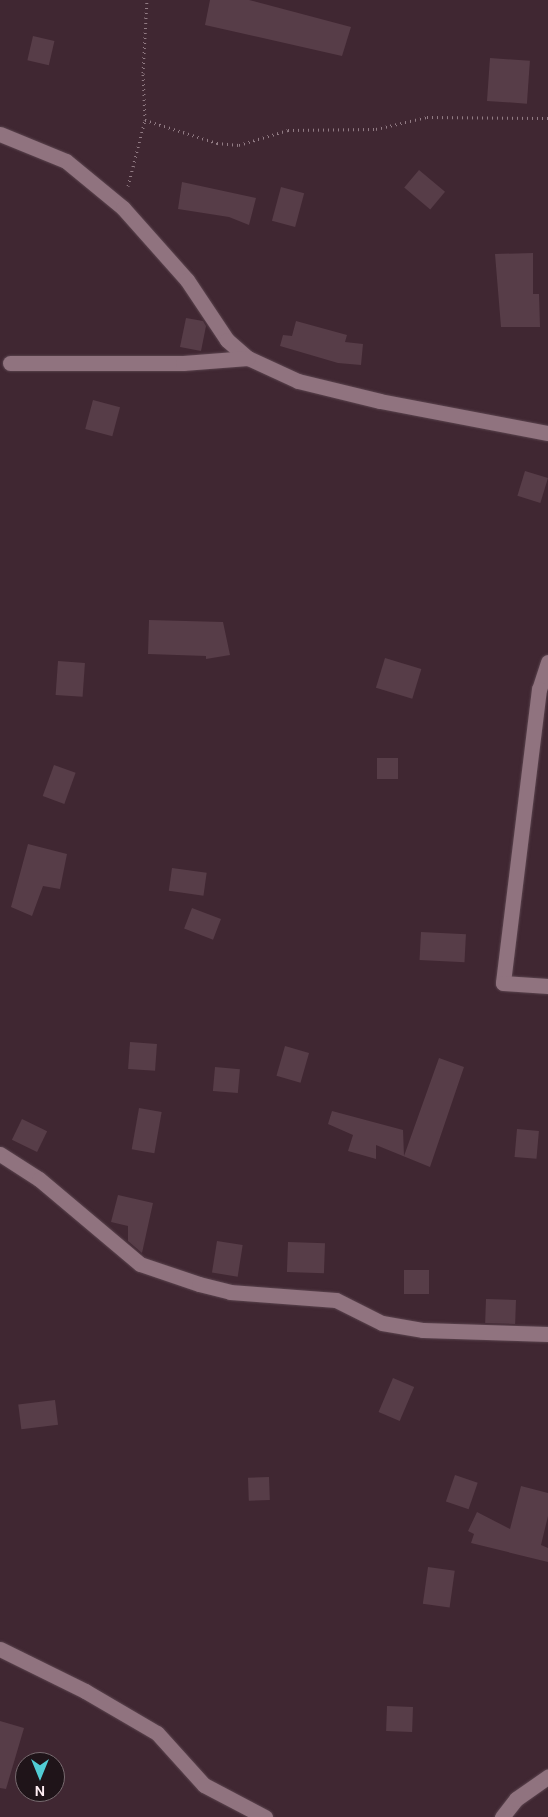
<!DOCTYPE html>
<html>
<head>
<meta charset="utf-8">
<style>
	body { margin:0 }
	#map { position:relative; width:548px; height:1817px; overflow:hidden; background:#402732; font-family:"DM Sans",sans-serif }
	div>[style] { position:absolute }
	[style*='--x'] { left:calc(var(--x)*1px); top:calc(var(--y)*1px); width:calc(var(--w)*1px); rotate:calc(var(--a)*1deg) }
	.building>* { inset:0; background:#573d48; transform-origin:0 0 }
	.path>* { height:3px; margin-top:-1.5px; transform-origin:0; background:repeating-linear-gradient(90deg,#917b84 0 1px,transparent 0 5px) }
	.roads { filter:drop-shadow(0 0 1px #5a444e) drop-shadow(0 0 1px #5a444e) }
	.minor>* { height:15px; margin:-7.5px; padding:0 7.5px; transform-origin:7.5px; border-radius:7.5px; background:#90737f }
	span { translate:-50% -50%; white-space:nowrap; text-align:center; line-height:1.15; -webkit-text-stroke:4px #1f1419; paint-order:stroke }
	.north { position:absolute; left:15px; top:1752px; width:50px; height:50px; box-sizing:border-box; background:#1f1419; border:1px solid #786b70; border-radius:50%; rotate:180deg; font-size:14px; font-weight:700; line-height:20px; text-align:center; color:#feedf3 }
	.north::after { content:''; display:block; margin:auto; width:18px; height:22px; background:#51ccd4; clip-path:polygon(50% 0,100% 100%,50% 72%,0 100%) }
</style>
</head>
<body>
<div id="map">
	<div class="building">
		<i style="clip-path:polygon(210px 0,249px 0,351px 27px,342px 56px,205px 25px)"></i>
		<i style="left:33px;top:36px;width:22px;height:25px;rotate:13deg"></i>
		<i style="left:490px;top:58px;width:40px;height:43px;rotate:4deg"></i>
		<i style="left:419px;top:170px;width:34px;height:23px;rotate:40deg"></i>
		<i style="clip-path:polygon(182px 182px,256px 198px,249px 225px,229px 217px,178px 209px)"></i>
		<i style="left:281px;top:187px;width:24px;height:35px;rotate:15deg"></i>
		<i style="clip-path:polygon(533px 253px,533px 294px,539px 294px,540px 327px,501px 327px,495px 254px)"></i>
		<i style="clip-path:polygon(186px 318px,203px 321px,206px 326px,201px 351px,180px 347px)"></i>
		<i style="clip-path:polygon(296px 321px,347px 335px,345px 342px,363px 344px,361px 365px,338px 363px,280px 346px,283px 335px,292px 336px)"></i>
		<i style="left:93px;top:400px;width:28px;height:30px;rotate:15deg"></i>
		<i style="left:525px;top:471px;width:24px;height:26px;rotate:17deg"></i>
		<i style="clip-path:polygon(149px 620px,223px 622px,230px 655px,206px 659px,206px 656px,148px 654px)"></i>
		<i style="left:385px;top:658px;width:38px;height:31px;rotate:17deg"></i>
		<i style="left:58px;top:661px;width:27px;height:34px;rotate:4deg"></i>
		<i style="left:377px;top:758px;width:21px;height:21px"></i>
		<i style="left:54px;top:765px;width:23px;height:33px;rotate:20deg"></i>
		<i style="clip-path:polygon(28px 844px,67px 854px,60px 889px,43px 886px,32px 916px,11px 907px)"></i>
		<i style="left:172px;top:868px;width:35px;height:23px;rotate:8deg"></i>
		<i style="left:192px;top:908px;width:31px;height:22px;rotate:21deg"></i>
		<i style="left:421px;top:932px;width:45px;height:28px;rotate:3deg"></i>
		<i style="left:130px;top:1042px;width:27px;height:27px;rotate:4deg"></i>
		<i style="left:285px;top:1046px;width:25px;height:31px;rotate:16deg"></i>
		<i style="clip-path:polygon(439px 1058px,464px 1067px,430px 1167px,376px 1145px,376px 1159px,348px 1151px,353px 1135px,328px 1124px,332px 1111px,403px 1130px,404px 1156px)"></i>
		<i style="left:215px;top:1067px;width:25px;height:24px;rotate:5deg"></i>
		<i style="left:139px;top:1108px;width:23px;height:42px;rotate:10deg"></i>
		<i style="left:22px;top:1119px;width:28px;height:23px;rotate:26deg"></i>
		<i style="left:517px;top:1129px;width:22px;height:28px;rotate:5deg"></i>
		<i style="clip-path:polygon(118px 1195px,153px 1203px,142px 1253px,128px 1241px,128px 1226px,111px 1222px)"></i>
		<i style="left:217px;top:1241px;width:26px;height:32px;rotate:9deg"></i>
		<i style="left:288px;top:1242px;width:37px;height:30px;rotate:2deg"></i>
		<i style="left:404px;top:1270px;width:25px;height:24px"></i>
		<i style="left:486px;top:1299px;width:30px;height:24px;rotate:2deg"></i>
		<i style="left:393px;top:1378px;width:23px;height:37px;rotate:23deg"></i>
		<i style="left:55px;top:1400px;width:25px;height:37px;rotate:83deg"></i>
		<i style="left:455px;top:1475px;width:24px;height:28px;rotate:19deg"></i>
		<i style="left:269px;top:1477px;width:23px;height:21px;rotate:88deg"></i>
		<i style="clip-path:polygon(521px 1486px,548px 1493px,548px 1516px,541px 1545px,548px 1548px,548px 1562px,471px 1543px,474px 1534px,468px 1531px,477px 1512px,510px 1529px)"></i>
		<i style="left:428px;top:1567px;width:27px;height:37px;rotate:8deg"></i>
		<i style="left:387px;top:1706px;width:26px;height:25px;rotate:2deg"></i>
		<i style="clip-path:polygon(0 1721px,24px 1728px,6px 1789px,0 1788px)"></i>
	</div>
	<div class="path">
		<i style="--x:145;--y:120;--w:76;--a:17.7"></i>
		<i style="--x:217;--y:143;--w:22;--a:5"></i>
		<i style="--x:239;--y:145;--w:51;--a:-17"></i>
		<i style="--x:288;--y:130;--w:88;--a:-0.7"></i>
		<i style="--x:376;--y:129;--w:52;--a:-13.2"></i>
		<i style="--x:427;--y:117;--w:121;--a:0.5"></i>
		<i style="--x:128;--y:186;--w:68;--a:-75.6"></i>
		<i style="--x:145;--y:120;--w:47;--a:-92.4"></i>
		<i style="--x:143;--y:73;--w:73;--a:-86.9"></i>
	</div>
	<div class="roads">
		<div class="minor">
			<i style="--x:0;--y:134;--w:71;--a:22.2"></i>
			<i style="--x:66;--y:161;--w:74;--a:39.5"></i>
			<i style="--x:123;--y:208;--w:96;--a:48.4"></i>
			<i style="--x:187;--y:280;--w:72;--a:56.3"></i>
			<i style="--x:227;--y:340;--w:28;--a:41"></i>
			<i style="--x:248;--y:358;--w:55;--a:24.7"></i>
			<i style="--x:298;--y:381;--w:84;--a:13.7"></i>
			<i style="--x:380;--y:401;--w:171;--a:10.8"></i>
			<i style="--x:10;--y:363;--w:173;--a:0"></i>
			<i style="--x:183;--y:363;--w:65;--a:-4.4"></i>
			<i style="--x:548;--y:662;--w:28;--a:108"></i>
			<i style="--x:539;--y:689;--w:296;--a:97"></i>
			<i style="--x:503;--y:983;--w:45;--a:3.8"></i>
			<i style="--x:0;--y:1154;--w:46;--a:32.7"></i>
			<i style="--x:39;--y:1179;--w:132;--a:40.1"></i>
			<i style="--x:140;--y:1264;--w:62;--a:18.7"></i>
			<i style="--x:199;--y:1284;--w:32;--a:14"></i>
			<i style="--x:230;--y:1292;--w:106;--a:4.3"></i>
			<i style="--x:336;--y:1300;--w:51;--a:26.6"></i>
			<i style="--x:382;--y:1323;--w:42;--a:9.7"></i>
			<i style="--x:423;--y:1330;--w:125;--a:1.8"></i>
			<i style="--x:0;--y:1649;--w:95;--a:26.3"></i>
			<i style="--x:85;--y:1691;--w:83;--a:30.3"></i>
			<i style="--x:157;--y:1733;--w:70;--a:47.9"></i>
			<i style="--x:204;--y:1785;--w:69;--a:27.7"></i>
			<i style="--x:502;--y:1817;--w:23;--a:-52"></i>
			<i style="--x:516;--y:1799;--w:39;--a:-35"></i>
		</div>
	</div>
	<div class="north">N</div>
</div>
</body>
</html>
